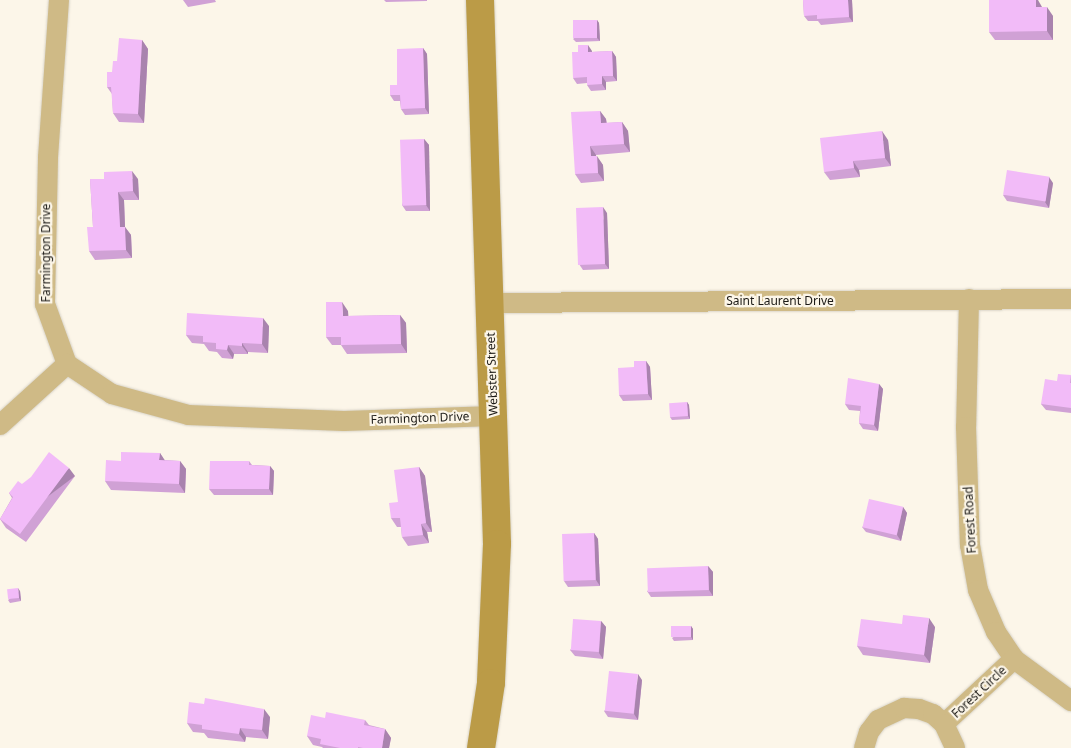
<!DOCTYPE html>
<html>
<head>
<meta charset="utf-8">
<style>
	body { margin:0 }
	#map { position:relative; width:1071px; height:748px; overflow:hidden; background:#fcf6e9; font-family:"Noto Sans",sans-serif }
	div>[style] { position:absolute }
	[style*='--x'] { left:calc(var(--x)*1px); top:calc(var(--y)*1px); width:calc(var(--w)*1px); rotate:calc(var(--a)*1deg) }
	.roads { filter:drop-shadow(0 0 1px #d8d3c7) drop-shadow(0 0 1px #d8d3c7) }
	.minor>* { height:20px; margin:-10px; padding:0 10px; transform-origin:10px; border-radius:10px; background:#cfba86 }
	.secondary>* { height:28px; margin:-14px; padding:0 14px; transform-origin:14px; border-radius:14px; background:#bb9b47 }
	.wall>* { inset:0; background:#d0a1d5 }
	.shaded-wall>* { inset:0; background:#a983ae; transform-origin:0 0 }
	.building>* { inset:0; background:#f2bbf8; transform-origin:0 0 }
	span { translate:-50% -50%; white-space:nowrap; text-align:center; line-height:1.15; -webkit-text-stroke:4.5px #fcf6e9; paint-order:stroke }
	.street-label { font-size:12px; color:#1b1915 }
</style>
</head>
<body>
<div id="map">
	<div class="roads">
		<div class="minor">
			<i style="--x:59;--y:0;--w:158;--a:94"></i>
			<i style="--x:48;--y:158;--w:146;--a:91.2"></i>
			<i style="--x:45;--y:304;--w:64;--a:69.9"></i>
			<i style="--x:67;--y:364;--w:54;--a:33.7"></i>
			<i style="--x:112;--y:394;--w:79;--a:15.4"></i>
			<i style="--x:188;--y:415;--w:156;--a:2.2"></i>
			<i style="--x:344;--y:421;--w:150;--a:-1.9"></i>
			<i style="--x:969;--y:299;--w:128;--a:91.3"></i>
			<i style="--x:966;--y:427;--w:118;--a:88.1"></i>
			<i style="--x:970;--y:545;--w:46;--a:79.9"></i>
			<i style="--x:978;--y:590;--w:46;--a:66.8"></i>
			<i style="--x:996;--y:632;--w:32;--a:56"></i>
			<i style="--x:1014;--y:659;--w:71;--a:36.4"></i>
			<i style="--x:489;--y:303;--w:582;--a:-0.39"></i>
			<i style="--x:0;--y:425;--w:91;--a:-42.3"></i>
			<i style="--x:944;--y:724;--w:96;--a:-42.9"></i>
			<i style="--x:864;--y:748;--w:17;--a:-73"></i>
			<i style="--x:869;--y:732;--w:15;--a:-53"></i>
			<i style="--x:878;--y:720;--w:29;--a:-25"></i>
			<i style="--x:904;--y:708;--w:15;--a:4"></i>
			<i style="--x:919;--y:709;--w:15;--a:20"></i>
			<i style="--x:933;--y:714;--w:15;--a:42"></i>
			<i style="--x:944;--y:724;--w:26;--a:65"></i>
		</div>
		<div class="secondary">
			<i style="--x:480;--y:0;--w:544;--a:88.21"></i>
			<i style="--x:497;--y:544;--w:139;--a:92.5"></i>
			<i style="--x:491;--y:683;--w:66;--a:98.7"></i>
		</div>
	</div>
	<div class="wall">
		<i style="clip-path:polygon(183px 0,215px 0,216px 2px,188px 7px)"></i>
		<i style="clip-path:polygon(384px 0,427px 0,427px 1px,386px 2px)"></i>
		<i style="clip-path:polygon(803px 0,852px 0,853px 22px,821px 25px,818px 21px,808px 21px,804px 16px)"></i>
		<i style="clip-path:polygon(1042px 7px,1053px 16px,1053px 40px,995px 40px,989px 32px)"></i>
		<i style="clip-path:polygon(597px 20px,599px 23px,600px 41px,576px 42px,573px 39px)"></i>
		<i style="clip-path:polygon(142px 40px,148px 49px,144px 123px,119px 122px,113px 113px,112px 94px,107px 87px,112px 72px)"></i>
		<i style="clip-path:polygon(423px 48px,427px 54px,429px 114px,405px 115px,401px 109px,400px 101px,394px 101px,390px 95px)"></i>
		<i style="clip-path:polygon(592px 51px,592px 52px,612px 51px,616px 57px,617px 81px,606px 82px,606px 90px,591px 91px,587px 85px,587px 83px,577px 84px,573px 78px)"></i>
		<i style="clip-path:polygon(600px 111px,606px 119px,607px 123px,622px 122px,628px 131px,630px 152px,596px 155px,596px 156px,603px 165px,604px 181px,581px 183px,575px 174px)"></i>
		<i style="clip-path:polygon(424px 139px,429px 145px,430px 211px,406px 211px,402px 205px)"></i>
		<i style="clip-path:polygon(888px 140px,891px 166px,859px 170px,860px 177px,830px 180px,824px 172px)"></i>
		<i style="clip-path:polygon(90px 179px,138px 179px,139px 200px,124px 200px,125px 227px,131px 235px,132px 258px,95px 260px,89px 251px,93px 227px)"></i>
		<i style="clip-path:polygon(1053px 183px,1049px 208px,1007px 201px,1003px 195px)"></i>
		<i style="clip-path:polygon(607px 213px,609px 269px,583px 270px,579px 264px)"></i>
		<i style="clip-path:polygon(348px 311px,348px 316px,400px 315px,406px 323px,407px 353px,347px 354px,341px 345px,332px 345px,326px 337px)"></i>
		<i style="clip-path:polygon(269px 326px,268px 353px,248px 352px,248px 354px,234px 354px,233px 359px,222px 358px,217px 352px,209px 351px,204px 344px,192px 343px,186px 335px)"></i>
		<i style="clip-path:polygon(646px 361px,650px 367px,652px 400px,623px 401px,619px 395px,634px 367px)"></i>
		<i style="clip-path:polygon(1071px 375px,1071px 413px,1046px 410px,1041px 404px,1057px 381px)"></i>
		<i style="clip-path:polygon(879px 384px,883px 389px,878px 431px,863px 429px,859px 423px,860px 411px,849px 410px,845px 404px)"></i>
		<i style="clip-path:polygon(687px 402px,689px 405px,690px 419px,672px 420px,670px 417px)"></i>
		<i style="clip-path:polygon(160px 453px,164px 460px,180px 461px,186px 469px,185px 493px,111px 490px,105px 481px,121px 461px)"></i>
		<i style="clip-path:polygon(249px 461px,252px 465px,270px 466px,274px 471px,273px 495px,214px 495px,209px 489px)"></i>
		<i style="clip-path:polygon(419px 467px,425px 476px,432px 532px,427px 532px,429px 543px,408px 546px,402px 537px,401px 527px,397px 527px,391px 518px,398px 502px)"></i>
		<i style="clip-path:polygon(75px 476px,26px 542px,6px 528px,0 519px,12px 498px,9px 493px,22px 484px)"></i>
		<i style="clip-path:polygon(903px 507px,907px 513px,901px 541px,866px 532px,862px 527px)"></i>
		<i style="clip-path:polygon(594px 533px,598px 539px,600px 586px,568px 587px,564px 581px)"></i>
		<i style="clip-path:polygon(708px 566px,713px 572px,713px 596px,651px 597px,647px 591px)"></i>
		<i style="clip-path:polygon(20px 591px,21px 601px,10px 603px,8px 600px)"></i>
		<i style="clip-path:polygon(601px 621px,606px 627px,603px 659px,575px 656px,570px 650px)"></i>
		<i style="clip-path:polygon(902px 624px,935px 627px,930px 663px,863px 655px,857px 646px)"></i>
		<i style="clip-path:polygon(691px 626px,693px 629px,693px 640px,674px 641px,672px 638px)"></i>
		<i style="clip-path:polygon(642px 680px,638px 720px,608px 717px,604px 711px)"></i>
		<i style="clip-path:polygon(270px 717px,268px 739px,246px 737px,245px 742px,208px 738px,204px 733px,193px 732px,187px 723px)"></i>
		<i style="clip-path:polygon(325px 718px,365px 720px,369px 725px,385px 729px,391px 738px,389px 748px,323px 748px,322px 747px,313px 745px,307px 736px)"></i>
	</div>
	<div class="shaded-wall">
		<i style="clip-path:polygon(848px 0,852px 0,853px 22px,849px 17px)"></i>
		<i style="clip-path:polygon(1036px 0,1038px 0,1042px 7px,1043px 16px,1036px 7px)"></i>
		<i style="clip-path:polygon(1047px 7px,1053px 16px,1053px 40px,1047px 31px)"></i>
		<i style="clip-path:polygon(597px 20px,599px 23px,600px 41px,597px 38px)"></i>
		<i style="clip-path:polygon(142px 40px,148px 49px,144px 123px,138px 114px)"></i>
		<i style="clip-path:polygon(588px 45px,592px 51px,592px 58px,588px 52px)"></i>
		<i style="clip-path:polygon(423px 48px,427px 54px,429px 114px,425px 108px)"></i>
		<i style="clip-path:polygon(612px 51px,616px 57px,617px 81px,613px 76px)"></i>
		<i style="clip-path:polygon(602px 76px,606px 82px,606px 90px,602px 84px)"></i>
		<i style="clip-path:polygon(600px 111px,606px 119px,607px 132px,601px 123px)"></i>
		<i style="clip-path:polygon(622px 122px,628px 131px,630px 152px,624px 144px)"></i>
		<i style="clip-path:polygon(882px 131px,888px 140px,891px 166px,885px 158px)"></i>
		<i style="clip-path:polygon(424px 139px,429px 145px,430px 211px,426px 205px)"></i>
		<i style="clip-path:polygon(590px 146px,596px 155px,597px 165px,591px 156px)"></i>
		<i style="clip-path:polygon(597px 156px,603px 165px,604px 181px,598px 173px)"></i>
		<i style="clip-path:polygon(853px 161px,859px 170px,860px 177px,854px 168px)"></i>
		<i style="clip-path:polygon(132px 171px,138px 179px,139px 200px,133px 191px)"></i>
		<i style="clip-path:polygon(1049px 177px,1053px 183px,1049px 208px,1045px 202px)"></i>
		<i style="clip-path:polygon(118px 192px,124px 200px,125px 227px,131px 235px,132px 258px,126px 250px,120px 227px)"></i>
		<i style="clip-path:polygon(603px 207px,607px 213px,609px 269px,605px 264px)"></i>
		<i style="clip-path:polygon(342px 302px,348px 311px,349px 324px,343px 316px)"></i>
		<i style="clip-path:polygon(400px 315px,406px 323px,407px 353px,401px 344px)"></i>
		<i style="clip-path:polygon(263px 318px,269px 326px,268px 353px,262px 344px)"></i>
		<i style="clip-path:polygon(242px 343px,248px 352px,248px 354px,242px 346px)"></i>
		<i style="clip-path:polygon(228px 345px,234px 354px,233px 359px,227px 350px)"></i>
		<i style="clip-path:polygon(646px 361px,650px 367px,652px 400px,648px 394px)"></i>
		<i style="clip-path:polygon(879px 384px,883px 389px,878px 431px,874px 425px)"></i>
		<i style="clip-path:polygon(687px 402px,689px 405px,690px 419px,688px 416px)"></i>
		<i style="clip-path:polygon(160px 453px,166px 462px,159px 460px)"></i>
		<i style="clip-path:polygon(180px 461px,186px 469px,185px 493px,179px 484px)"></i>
		<i style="clip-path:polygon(270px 466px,274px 471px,273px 495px,269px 489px)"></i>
		<i style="clip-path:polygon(419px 467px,425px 476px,432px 532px,426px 523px)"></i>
		<i style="left:69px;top:468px;width:10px;height:82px;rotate:53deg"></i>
		<i style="clip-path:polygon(903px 507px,907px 513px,901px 541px,897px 535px)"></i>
		<i style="clip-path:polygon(421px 524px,427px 532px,429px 543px,423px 535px)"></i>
		<i style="clip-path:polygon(594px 533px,598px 539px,600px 586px,596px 580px)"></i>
		<i style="clip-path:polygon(708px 566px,713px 572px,713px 596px,709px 590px)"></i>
		<i style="clip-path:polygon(18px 588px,20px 591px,21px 601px,19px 598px)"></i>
		<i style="clip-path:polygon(929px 618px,935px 627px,930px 663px,924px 655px)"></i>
		<i style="clip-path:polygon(601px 621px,606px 627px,603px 659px,599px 653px)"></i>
		<i style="clip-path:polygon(691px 626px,693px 629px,693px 640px,691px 637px)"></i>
		<i style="clip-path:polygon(638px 674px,642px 680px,638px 720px,634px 714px)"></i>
		<i style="clip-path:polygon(264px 709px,270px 717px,268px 739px,262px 730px)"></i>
		<i style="clip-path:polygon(240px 728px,246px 737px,245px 742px,239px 734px)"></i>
		<i style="clip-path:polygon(385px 729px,391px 738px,389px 748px,382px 748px)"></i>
	</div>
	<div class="building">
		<i style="clip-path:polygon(803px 0,848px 0,849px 17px,817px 19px,817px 15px,804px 16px)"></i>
		<i style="clip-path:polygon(989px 0,1036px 0,1036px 7px,1047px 7px,1047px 31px,989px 32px)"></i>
		<i style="left:597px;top:20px;width:18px;height:24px;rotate:90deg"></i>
		<i style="clip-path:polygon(119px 38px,142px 40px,138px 114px,113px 113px,111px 87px,107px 87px,107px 72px,112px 72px,113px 61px,117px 61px)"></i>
		<i style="clip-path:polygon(578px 45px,588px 45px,588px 52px,612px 51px,613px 76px,602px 76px,602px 84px,587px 85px,587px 77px,573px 78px,572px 52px,578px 52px)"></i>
		<i style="clip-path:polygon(423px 48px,425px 108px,401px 109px,400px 95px,390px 95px,390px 85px,397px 85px,397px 49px)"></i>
		<i style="clip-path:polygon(600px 111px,601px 123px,622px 122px,624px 144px,590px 146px,591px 156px,597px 156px,598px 173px,575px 174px,571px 112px)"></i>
		<i style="clip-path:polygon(882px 131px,885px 158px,853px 161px,854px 168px,824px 172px,820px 138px)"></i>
		<i style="left:424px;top:139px;width:66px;height:24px;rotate:88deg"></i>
		<i style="left:1007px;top:170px;width:43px;height:25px;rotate:9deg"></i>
		<i style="clip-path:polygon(132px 171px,133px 191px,118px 192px,120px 227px,125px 227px,126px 250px,89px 251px,87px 227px,93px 227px,90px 179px,104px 179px,104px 172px)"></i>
		<i style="left:603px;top:207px;width:57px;height:27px;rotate:88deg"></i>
		<i style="clip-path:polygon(326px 302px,342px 302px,343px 316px,400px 315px,401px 344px,341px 345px,341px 337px,326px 337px)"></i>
		<i style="clip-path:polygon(187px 313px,263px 318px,262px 344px,242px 343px,242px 346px,228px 345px,227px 350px,216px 349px,216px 343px,203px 342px,203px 336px,186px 335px)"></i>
		<i style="clip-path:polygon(634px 361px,646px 361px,648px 394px,619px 395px,618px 368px,634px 367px)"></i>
		<i style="clip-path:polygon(1058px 374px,1071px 375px,1070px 383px,1071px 383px,1071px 408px,1041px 404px,1045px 379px,1057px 381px)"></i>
		<i style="clip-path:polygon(848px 378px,879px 384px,874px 425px,859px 423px,861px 406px,845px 404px)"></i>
		<i style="left:687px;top:402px;width:14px;height:18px;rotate:86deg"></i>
		<i style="clip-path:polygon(49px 452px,69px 468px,20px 534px,0 519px,13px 497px,9px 493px,18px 481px,22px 484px,31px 477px)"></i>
		<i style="clip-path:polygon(121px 452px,160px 453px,159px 460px,180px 461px,179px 484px,105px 481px,106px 460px,121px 461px)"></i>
		<i style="clip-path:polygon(210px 461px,249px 461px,249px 465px,270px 466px,269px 489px,209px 489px)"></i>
		<i style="clip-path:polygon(419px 467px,426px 523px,421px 524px,423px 535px,402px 537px,400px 518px,391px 518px,389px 503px,398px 502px,394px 470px)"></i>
		<i style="left:869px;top:499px;width:35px;height:29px;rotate:13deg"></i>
		<i style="left:594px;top:533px;width:47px;height:32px;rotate:88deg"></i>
		<i style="left:708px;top:566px;width:24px;height:61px;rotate:88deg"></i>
		<i style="left:18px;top:588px;width:10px;height:11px;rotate:84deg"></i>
		<i style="clip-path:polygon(903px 615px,929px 618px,924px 655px,857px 646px,861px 619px,902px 624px)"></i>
		<i style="left:573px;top:619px;width:28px;height:31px;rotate:4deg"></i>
		<i style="left:691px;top:626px;width:11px;height:20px;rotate:90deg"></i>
		<i style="left:609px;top:671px;width:29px;height:40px;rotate:6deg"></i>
		<i style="clip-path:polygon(205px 698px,264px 709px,262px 730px,240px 728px,239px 734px,202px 729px,202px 725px,187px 723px,189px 702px,204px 704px)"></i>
		<i style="clip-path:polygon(326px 712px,365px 720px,364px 725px,385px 729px,382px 748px,363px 748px,358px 747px,358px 748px,340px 748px,320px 744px,321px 739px,307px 736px,311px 715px,325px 718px)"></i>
	</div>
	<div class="street-label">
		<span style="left:46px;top:253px;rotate:-90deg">Farmington Drive</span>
		<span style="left:780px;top:301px">Saint Laurent Drive</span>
		<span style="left:492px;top:374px;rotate:-92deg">Webster Street</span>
		<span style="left:420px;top:418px;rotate:-2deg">Farmington Drive</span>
		<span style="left:970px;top:520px;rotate:-93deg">Forest Road</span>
		<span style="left:979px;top:692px;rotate:-43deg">Forest Circle</span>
	</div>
</div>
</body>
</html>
